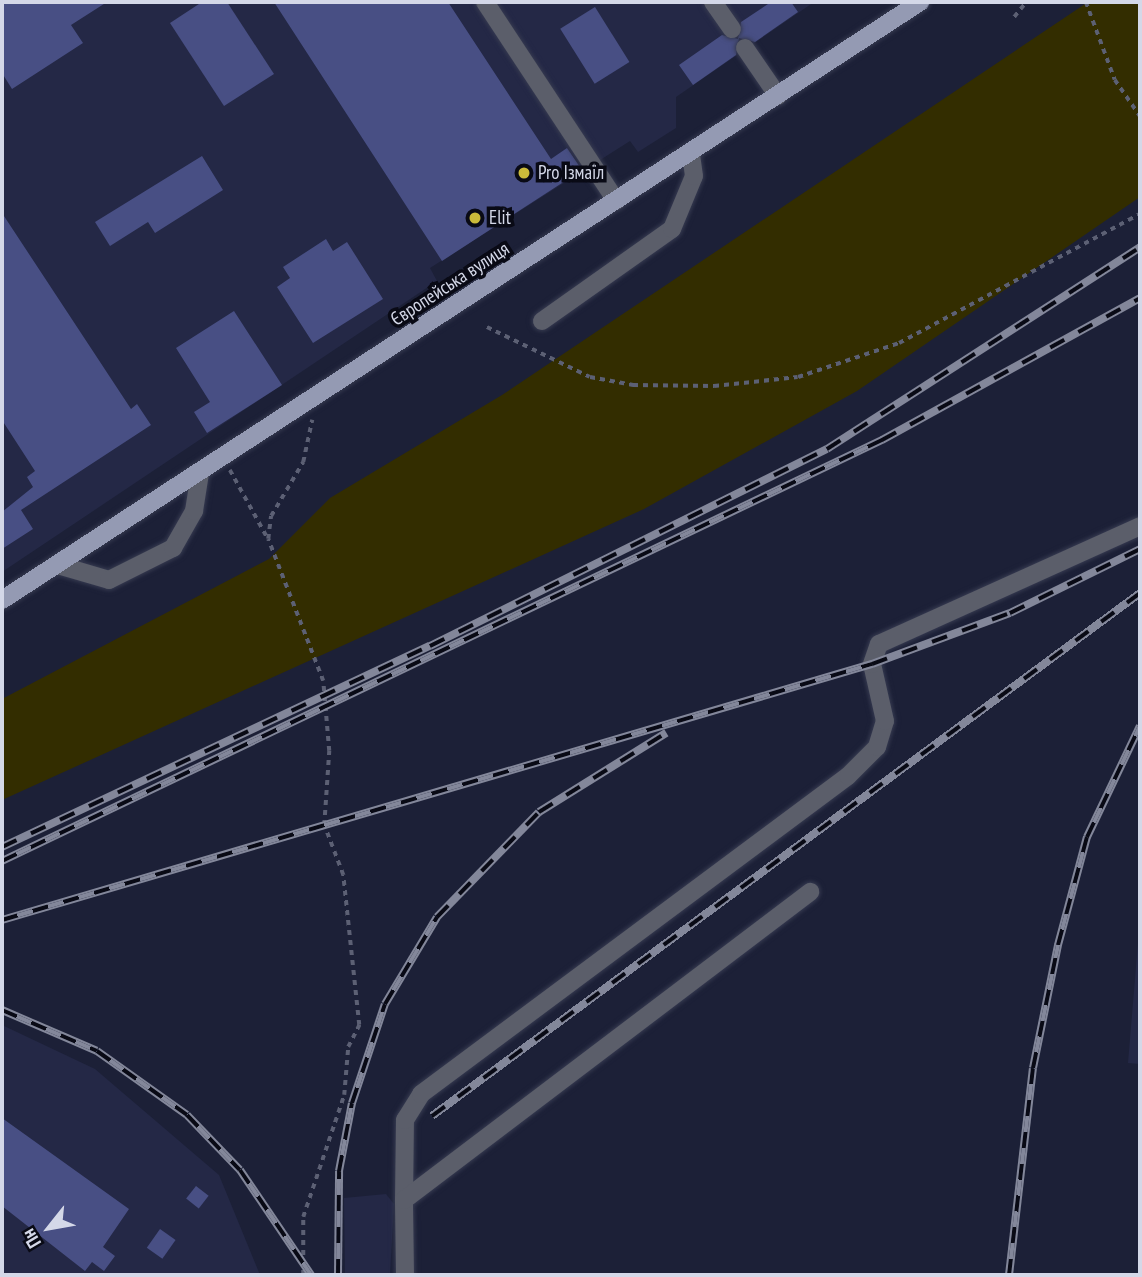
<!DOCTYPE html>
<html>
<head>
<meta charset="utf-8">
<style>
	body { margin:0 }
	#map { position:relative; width:1142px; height:1277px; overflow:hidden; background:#1c2037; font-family:"PT Sans Narrow",sans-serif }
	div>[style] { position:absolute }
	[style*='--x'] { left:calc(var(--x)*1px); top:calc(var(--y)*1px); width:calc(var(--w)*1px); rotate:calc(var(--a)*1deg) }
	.built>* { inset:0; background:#242846 }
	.green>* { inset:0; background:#332d00 }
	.building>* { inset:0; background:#484f84; transform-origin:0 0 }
	.path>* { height:3.5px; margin-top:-1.75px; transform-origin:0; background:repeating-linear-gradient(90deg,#5c6074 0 5px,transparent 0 10px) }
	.roads { filter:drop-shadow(0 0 2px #363a50) drop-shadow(0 0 2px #363a50) }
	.minor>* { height:18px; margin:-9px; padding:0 9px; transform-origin:9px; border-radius:9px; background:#5b5e6a }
	.major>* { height:18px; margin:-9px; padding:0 9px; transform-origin:9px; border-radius:9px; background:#949ab3 }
	.rail>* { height:8px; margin-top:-4px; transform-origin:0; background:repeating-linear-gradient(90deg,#090a15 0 16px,#83879a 0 32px); box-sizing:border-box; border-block:2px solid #83879a }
	.dots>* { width:19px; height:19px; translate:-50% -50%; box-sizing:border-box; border:4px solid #090a15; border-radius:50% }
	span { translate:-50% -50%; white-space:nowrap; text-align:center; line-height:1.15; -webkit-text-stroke:7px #090a15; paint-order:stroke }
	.poi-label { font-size:19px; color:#d4d8e8 }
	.left { translate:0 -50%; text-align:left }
	.street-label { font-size:19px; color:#d4d8e8 }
	.frame { position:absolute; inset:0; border:4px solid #d4d8e8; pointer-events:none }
	.north { position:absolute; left:14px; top:1193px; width:70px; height:70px; -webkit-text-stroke:5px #090a15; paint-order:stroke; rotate:239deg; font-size:19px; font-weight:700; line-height:28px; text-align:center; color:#d4d8e8 }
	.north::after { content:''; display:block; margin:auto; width:24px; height:32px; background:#d4d8e8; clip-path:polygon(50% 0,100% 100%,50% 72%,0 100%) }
</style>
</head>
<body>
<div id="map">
	<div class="built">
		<i style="clip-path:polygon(2px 2px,814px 2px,676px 97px,676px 128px,638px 152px,630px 141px,430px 268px,437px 281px,2px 572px)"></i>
		<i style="clip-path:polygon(1140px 919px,1140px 1064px,1128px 1063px)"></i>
		<i style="clip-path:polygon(2px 1025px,95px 1069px,219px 1175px,260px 1275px,2px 1275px)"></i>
		<i style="clip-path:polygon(386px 1194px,394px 1204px,390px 1275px,345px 1275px,344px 1198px)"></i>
	</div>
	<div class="green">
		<i style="clip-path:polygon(1088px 2px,1140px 2px,1140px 197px,857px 391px,644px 509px,2px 800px,2px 699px,269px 559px,330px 498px,502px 395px)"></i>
	</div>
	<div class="building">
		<i style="clip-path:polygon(2px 2px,107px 2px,71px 25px,83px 43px,12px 89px,2px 73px)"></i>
		<i style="clip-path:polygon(202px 2px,227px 2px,274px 74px,224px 106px,170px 23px)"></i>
		<i style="clip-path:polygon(274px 2px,448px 2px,551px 159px,567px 148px,582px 170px,442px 261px)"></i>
		<i style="clip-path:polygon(771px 2px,791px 2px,798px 12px,755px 42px,739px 38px,736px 55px,693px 85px,679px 65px,722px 35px,738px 39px,741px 22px)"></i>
		<i style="left:595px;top:7px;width:65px;height:41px;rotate:58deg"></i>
		<i style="clip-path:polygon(202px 156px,223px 190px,155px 233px,148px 222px,110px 246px,95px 222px)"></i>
		<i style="clip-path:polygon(2px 213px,131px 409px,137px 404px,151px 425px,21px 510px,33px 529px,2px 549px,2px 512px,33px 487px,27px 477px,35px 471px,2px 420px)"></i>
		<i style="clip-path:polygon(326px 239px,333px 251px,347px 242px,383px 299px,313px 343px,277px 287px,290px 278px,283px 267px)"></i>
		<i style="clip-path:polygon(234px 311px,282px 385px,207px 433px,194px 412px,210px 402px,176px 348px)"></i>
		<i style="clip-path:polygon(2px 1118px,129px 1209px,103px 1247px,115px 1256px,104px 1271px,92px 1262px,85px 1271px,2px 1206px)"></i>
		<i style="left:196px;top:1186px;width:16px;height:16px;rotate:38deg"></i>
		<i style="left:160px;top:1229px;width:19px;height:23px;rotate:35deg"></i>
	</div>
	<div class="path">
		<i style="--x:1086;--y:2;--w:83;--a:69.6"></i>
		<i style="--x:1115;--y:80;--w:44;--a:55.2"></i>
		<i style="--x:1014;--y:17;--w:19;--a:-51"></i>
		<i style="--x:487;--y:327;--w:114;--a:25.9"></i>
		<i style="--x:590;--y:377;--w:44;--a:10.5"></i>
		<i style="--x:633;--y:385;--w:81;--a:0.7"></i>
		<i style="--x:714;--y:386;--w:84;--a:-6.1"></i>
		<i style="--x:798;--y:377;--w:107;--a:-18.6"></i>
		<i style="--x:899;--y:343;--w:273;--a:-28.2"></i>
		<i style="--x:230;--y:470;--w:77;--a:61.1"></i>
		<i style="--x:303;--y:1275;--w:58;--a:-90"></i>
		<i style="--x:303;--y:1217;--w:129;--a:-71.4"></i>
		<i style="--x:344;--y:1095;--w:48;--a:-85.2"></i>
		<i style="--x:348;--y:1047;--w:25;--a:-63"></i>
		<i style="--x:359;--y:1025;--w:151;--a:-96.1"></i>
		<i style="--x:343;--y:875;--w:53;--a:-110.8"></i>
		<i style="--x:324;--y:825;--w:74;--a:-86.1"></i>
		<i style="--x:329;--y:751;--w:70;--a:-94.9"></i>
		<i style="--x:323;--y:681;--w:152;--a:-111.2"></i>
		<i style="--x:268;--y:539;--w:23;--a:-83"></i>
		<i style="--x:271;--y:516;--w:63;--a:-59.3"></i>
		<i style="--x:303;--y:462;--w:43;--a:-77.9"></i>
	</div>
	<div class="roads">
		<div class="minor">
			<i style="--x:485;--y:2;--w:238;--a:56.6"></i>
			<i style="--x:713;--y:2;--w:33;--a:55"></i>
			<i style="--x:745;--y:48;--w:58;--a:55.5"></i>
			<i style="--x:542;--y:321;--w:159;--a:-35.3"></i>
			<i style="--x:672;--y:229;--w:57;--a:-67.5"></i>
			<i style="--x:694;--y:176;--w:22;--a:-98"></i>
			<i style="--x:58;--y:565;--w:53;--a:16.4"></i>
			<i style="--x:109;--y:580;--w:72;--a:-26.6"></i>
			<i style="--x:173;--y:548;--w:43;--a:-60.4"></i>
			<i style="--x:194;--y:511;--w:38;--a:-81"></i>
			<i style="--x:404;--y:1200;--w:80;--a:-89.3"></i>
			<i style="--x:405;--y:1120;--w:31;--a:-58"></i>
			<i style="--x:421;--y:1094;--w:532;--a:-36.68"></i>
			<i style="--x:848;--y:776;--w:41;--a:-45"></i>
			<i style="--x:877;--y:747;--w:27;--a:-73"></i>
			<i style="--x:885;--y:721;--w:58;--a:-102.8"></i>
			<i style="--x:872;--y:664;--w:21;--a:-71"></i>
			<i style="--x:879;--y:644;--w:286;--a:-24.3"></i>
			<i style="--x:405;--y:1275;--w:75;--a:-90.8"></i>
			<i style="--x:404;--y:1200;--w:510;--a:-37.18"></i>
		</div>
		<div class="major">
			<i style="--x:2;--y:600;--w:1096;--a:-33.08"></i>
		</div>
	</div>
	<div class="rail">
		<i style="--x:2;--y:847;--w:473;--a:-25.2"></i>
		<i style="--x:430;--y:646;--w:443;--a:-26.4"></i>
		<i style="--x:827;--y:449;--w:373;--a:-32.8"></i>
		<i style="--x:2;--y:861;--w:976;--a:-25.57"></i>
		<i style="--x:882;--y:440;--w:294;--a:-28.8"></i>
		<i style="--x:2;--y:920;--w:907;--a:-16.4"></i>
		<i style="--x:872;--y:664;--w:147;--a:-20.3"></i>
		<i style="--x:1010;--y:613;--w:145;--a:-26.2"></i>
		<i style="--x:2;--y:1010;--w:103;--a:23.3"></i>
		<i style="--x:97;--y:1051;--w:110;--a:35.4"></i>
		<i style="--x:187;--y:1115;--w:76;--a:46.1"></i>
		<i style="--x:240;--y:1170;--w:127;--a:55.9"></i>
		<i style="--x:432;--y:1116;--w:880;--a:-36.45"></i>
		<i style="--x:338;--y:1275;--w:104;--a:-89.4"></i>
		<i style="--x:339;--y:1171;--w:69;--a:-79.2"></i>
		<i style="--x:352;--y:1103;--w:104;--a:-71.6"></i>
		<i style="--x:385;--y:1004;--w:101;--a:-59.1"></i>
		<i style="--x:437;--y:917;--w:146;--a:-45.8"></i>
		<i style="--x:539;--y:812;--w:150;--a:-31.9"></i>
		<i style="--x:1009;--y:1275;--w:208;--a:-83.4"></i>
		<i style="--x:1033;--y:1068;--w:126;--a:-78.5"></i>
		<i style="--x:1058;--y:945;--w:112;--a:-75"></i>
		<i style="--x:1087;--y:837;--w:123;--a:-64.5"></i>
	</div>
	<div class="dots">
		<i style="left:524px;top:173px;background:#caba3a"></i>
		<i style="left:475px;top:218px;background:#caba3a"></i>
	</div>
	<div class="poi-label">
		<span class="left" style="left:538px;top:173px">Pro Ізмаїл</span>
		<span class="left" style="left:489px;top:218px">Elit</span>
	</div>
	<div class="street-label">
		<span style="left:450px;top:284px;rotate:-33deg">Європейська вулиця</span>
	</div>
	<div class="frame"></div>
	<div class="north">Пн</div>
</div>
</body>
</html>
